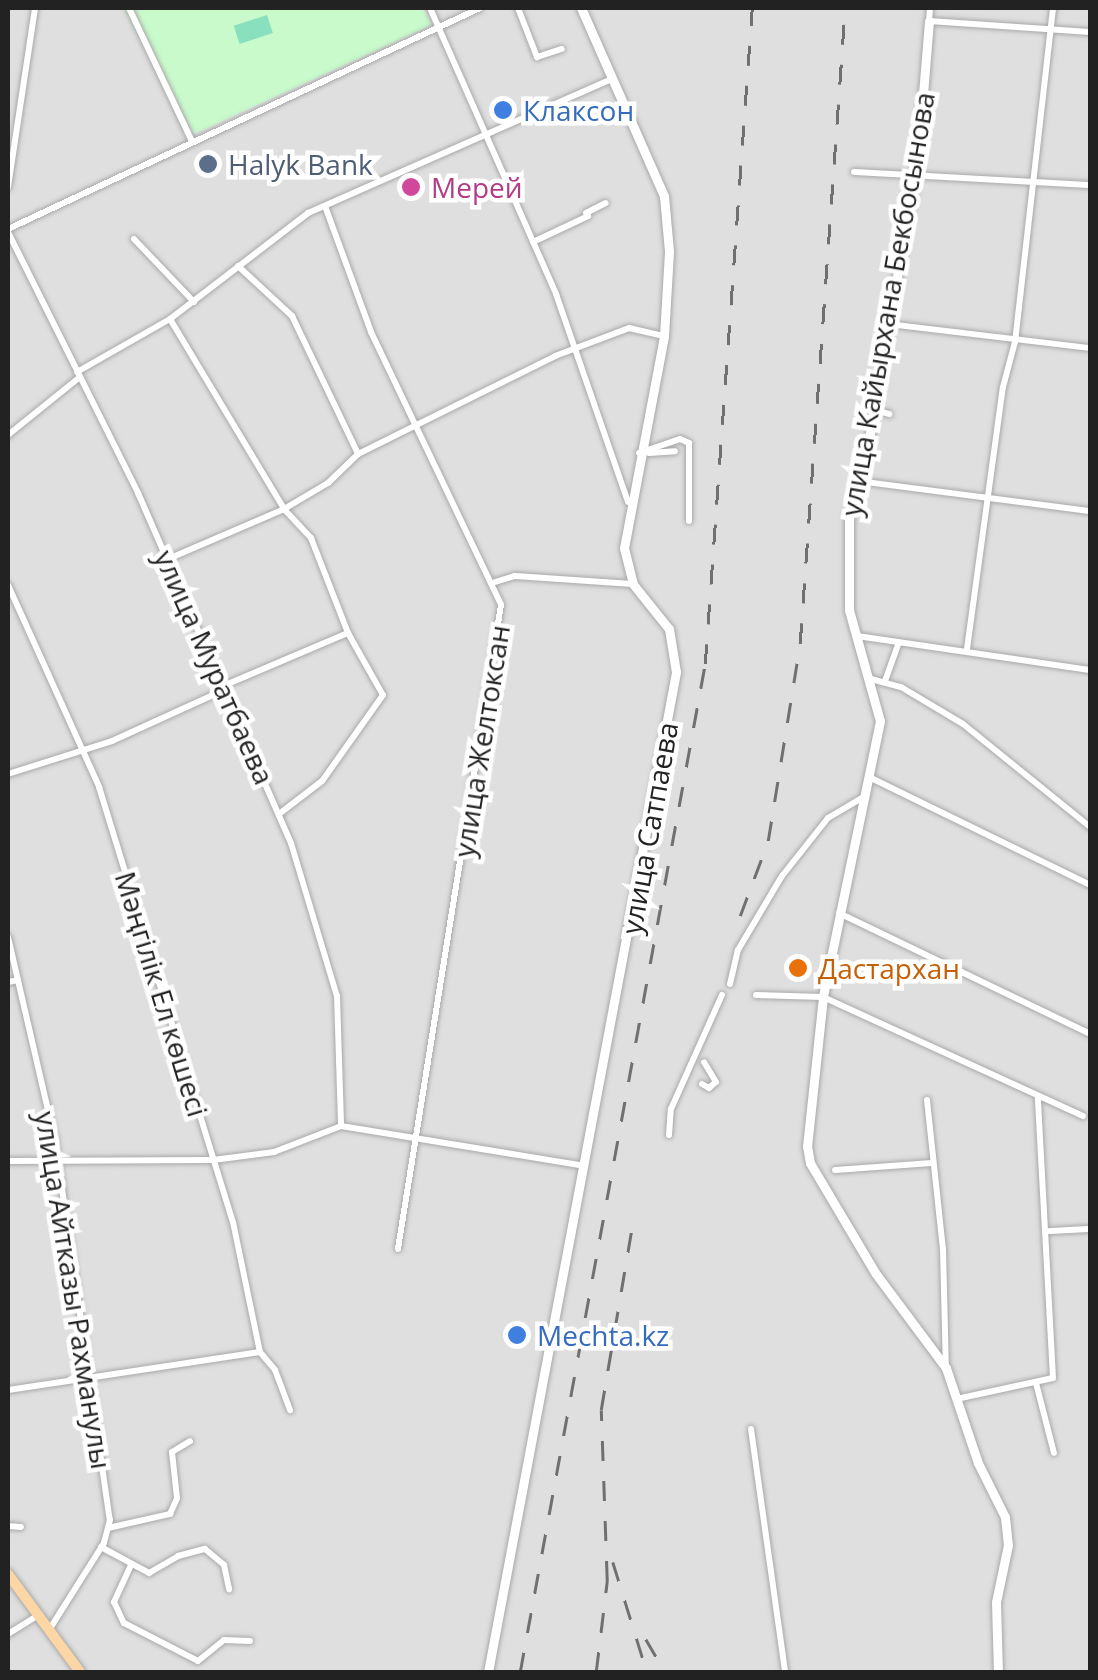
<!DOCTYPE html>
<html>
<head>
<meta charset="utf-8">
<style>
	body { margin:0 }
	#map { position:relative; width:1098px; height:1680px; overflow:hidden; background:#f2efe9; font-family:"Open Sans",sans-serif }
	div>[style] { position:absolute }
	[style*='--x'] { left:calc(var(--x)*1px); top:calc(var(--y)*1px); width:calc(var(--w)*1px); rotate:calc(var(--a)*1deg) }
	.residential>* { inset:0; background:#e0dfdf; transform-origin:0 0 }
	.park>* { inset:0; background:#c8facc }
	.pitch>* { inset:0; background:#88e0be; transform-origin:0 0 }
	.roads { filter:drop-shadow(0 0 2px #a9a9a9) drop-shadow(0 0 2px #a9a9a9) }
	.minor>* { height:6px; margin:-3px; padding:0 3px; transform-origin:3px; border-radius:3px; background:#fff }
	.tertiary>* { height:9px; margin:-4.5px; padding:0 4.5px; transform-origin:4.5px; border-radius:4.5px; background:#fff }
	.primary>* { height:10px; margin:-5px; padding:0 5px; transform-origin:5px; border-radius:5px; background:#fcd6a4 }
	.rail>* { height:2.5px; margin-top:-1.25px; transform-origin:0; background:repeating-linear-gradient(90deg,#707070 0 20px,transparent 0 40px) }
	.dots>* { width:28px; height:28px; translate:-50% -50%; box-sizing:border-box; border:5px solid #fff; border-radius:50% }
	span { translate:-50% -50%; white-space:nowrap; text-align:center; line-height:1.15; -webkit-text-stroke:9px #fff; paint-order:stroke }
	.shop-label { font-size:28px; color:#366cbe }
	.left { translate:0 -50%; text-align:left }
	.service-label { font-size:28px; color:#4e5e75 }
	.hotel-label { font-size:28px; color:#b23c85 }
	.street-label { font-size:28px; color:#222 }
	.food-label { font-size:28px; color:#c56008 }
	.frame { position:absolute; inset:0; border:10px solid #222; pointer-events:none }
</style>
</head>
<body>
<div id="map">
	<div class="residential">
		<i style="left:8px;top:8px;width:1082px;height:1664px"></i>
	</div>
	<div class="park">
		<i style="clip-path:polygon(123px 8px,423px 8px,432px 25px,194px 134px)"></i>
	</div>
	<div class="pitch">
		<i style="left:267px;top:15px;width:19px;height:35px;rotate:72deg"></i>
	</div>
	<div class="roads">
		<div class="minor">
			<i style="--x:129;--y:8;--w:147;--a:64.7"></i>
			<i style="--x:430;--y:8;--w:313;--a:66.2"></i>
			<i style="--x:556;--y:294;--w:220;--a:70.9"></i>
			<i style="--x:518;--y:8;--w:53;--a:68.8"></i>
			<i style="--x:537;--y:57;--w:26;--a:-18"></i>
			<i style="--x:930;--y:8;--w:13;--a:94"></i>
			<i style="--x:929;--y:21;--w:161;--a:3.9"></i>
			<i style="--x:854;--y:172;--w:236;--a:3.2"></i>
			<i style="--x:8;--y:187;--w:181;--a:-81.4"></i>
			<i style="--x:325;--y:206;--w:134;--a:69.9"></i>
			<i style="--x:371;--y:332;--w:302;--a:64.5"></i>
			<i style="--x:501;--y:605;--w:652;--a:99.09"></i>
			<i style="--x:586;--y:213;--w:22;--a:-27"></i>
			<i style="--x:8;--y:229;--w:521;--a:-25.09"></i>
			<i style="--x:8;--y:232;--w:292;--a:63.5"></i>
			<i style="--x:138;--y:493;--w:382;--a:66.4"></i>
			<i style="--x:291;--y:843;--w:160;--a:73.3"></i>
			<i style="--x:337;--y:996;--w:130;--a:88.2"></i>
			<i style="--x:134;--y:239;--w:87;--a:46.4"></i>
			<i style="--x:533;--y:242;--w:61;--a:-25.3"></i>
			<i style="--x:238;--y:266;--w:74;--a:42.8"></i>
			<i style="--x:292;--y:316;--w:153;--a:64.4"></i>
			<i style="--x:170;--y:319;--w:222;--a:59"></i>
			<i style="--x:284;--y:509;--w:40;--a:47"></i>
			<i style="--x:311;--y:538;--w:102;--a:68.7"></i>
			<i style="--x:348;--y:633;--w:71;--a:60.6"></i>
			<i style="--x:383;--y:695;--w:105;--a:125.3"></i>
			<i style="--x:322;--y:781;--w:54;--a:142.5"></i>
			<i style="--x:888;--y:324;--w:203;--a:6.8"></i>
			<i style="--x:77;--y:372;--w:107;--a:-29.7"></i>
			<i style="--x:170;--y:319;--w:174;--a:-37.5"></i>
			<i style="--x:308;--y:213;--w:332;--a:-23.8"></i>
			<i style="--x:874;--y:410;--w:16;--a:15"></i>
			<i style="--x:8;--y:435;--w:92;--a:-38.9"></i>
			<i style="--x:639;--y:453;--w:43;--a:-18.9"></i>
			<i style="--x:680;--y:439;--w:10;--a:24"></i>
			<i style="--x:689;--y:443;--w:78;--a:90"></i>
			<i style="--x:649;--y:453;--w:26;--a:-4"></i>
			<i style="--x:858;--y:481;--w:234;--a:7.4"></i>
			<i style="--x:168;--y:559;--w:126;--a:-23.3"></i>
			<i style="--x:284;--y:509;--w:51;--a:-30.6"></i>
			<i style="--x:328;--y:483;--w:42;--a:-44"></i>
			<i style="--x:358;--y:454;--w:220;--a:-26.4"></i>
			<i style="--x:555;--y:356;--w:79;--a:-20.7"></i>
			<i style="--x:629;--y:328;--w:36;--a:13"></i>
			<i style="--x:492;--y:583;--w:24;--a:-17"></i>
			<i style="--x:515;--y:576;--w:118;--a:3.9"></i>
			<i style="--x:8;--y:585;--w:222;--a:65.7"></i>
			<i style="--x:99;--y:787;--w:455;--a:72.9"></i>
			<i style="--x:233;--y:1222;--w:133;--a:78.3"></i>
			<i style="--x:260;--y:1352;--w:23;--a:50"></i>
			<i style="--x:275;--y:1370;--w:43;--a:69.4"></i>
			<i style="--x:857;--y:636;--w:235;--a:8.3"></i>
			<i style="--x:967;--y:649;--w:264;--a:-82.2"></i>
			<i style="--x:1003;--y:387;--w:47;--a:-75.1"></i>
			<i style="--x:1015;--y:342;--w:336;--a:-83.5"></i>
			<i style="--x:871;--y:679;--w:31;--a:15"></i>
			<i style="--x:901;--y:687;--w:72;--a:30.8"></i>
			<i style="--x:963;--y:724;--w:164;--a:39"></i>
			<i style="--x:885;--y:681;--w:41;--a:-70.3"></i>
			<i style="--x:223;--y:686;--w:136;--a:-23"></i>
			<i style="--x:8;--y:774;--w:109;--a:-17.6"></i>
			<i style="--x:112;--y:741;--w:123;--a:-24.5"></i>
			<i style="--x:871;--y:778;--w:244;--a:26"></i>
			<i style="--x:839;--y:913;--w:279;--a:25.7"></i>
			<i style="--x:8;--y:937;--w:208;--a:77"></i>
			<i style="--x:55;--y:1140;--w:384;--a:81.8"></i>
			<i style="--x:110;--y:1520;--w:24;--a:105"></i>
			<i style="--x:104;--y:1543;--w:103;--a:122.3"></i>
			<i style="--x:8;--y:982;--w:10;--a:-11"></i>
			<i style="--x:730;--y:984;--w:35;--a:-77"></i>
			<i style="--x:738;--y:950;--w:86;--a:-59.3"></i>
			<i style="--x:782;--y:876;--w:74;--a:-51.6"></i>
			<i style="--x:828;--y:818;--w:43;--a:-30.7"></i>
			<i style="--x:756;--y:995;--w:67;--a:1.7"></i>
			<i style="--x:823;--y:997;--w:286;--a:24.6"></i>
			<i style="--x:702;--y:1084;--w:8;--a:30"></i>
			<i style="--x:709;--y:1088;--w:9;--a:-41"></i>
			<i style="--x:716;--y:1082;--w:23;--a:-121"></i>
			<i style="--x:927;--y:1100;--w:150;--a:83.9"></i>
			<i style="--x:943;--y:1249;--w:119;--a:88.6"></i>
			<i style="--x:669;--y:1135;--w:26;--a:-86"></i>
			<i style="--x:671;--y:1109;--w:125;--a:-65.9"></i>
			<i style="--x:8;--y:1161;--w:205;--a:-0.3"></i>
			<i style="--x:213;--y:1160;--w:62;--a:-7.5"></i>
			<i style="--x:274;--y:1152;--w:72;--a:-21.2"></i>
			<i style="--x:341;--y:1126;--w:246;--a:9.3"></i>
			<i style="--x:835;--y:1170;--w:97;--a:-4.1"></i>
			<i style="--x:1049;--y:1231;--w:41;--a:-2.8"></i>
			<i style="--x:1036;--y:1383;--w:72;--a:75.6"></i>
			<i style="--x:8;--y:1390;--w:255;--a:-8.6"></i>
			<i style="--x:961;--y:1398;--w:94;--a:-12.3"></i>
			<i style="--x:1053;--y:1378;--w:281;--a:-93.1"></i>
			<i style="--x:751;--y:1429;--w:245;--a:82"></i>
			<i style="--x:8;--y:1526;--w:13;--a:4"></i>
			<i style="--x:108;--y:1528;--w:64;--a:-12.7"></i>
			<i style="--x:170;--y:1514;--w:17;--a:-66"></i>
			<i style="--x:177;--y:1498;--w:46;--a:-96.2"></i>
			<i style="--x:172;--y:1452;--w:21;--a:-31"></i>
			<i style="--x:101;--y:1547;--w:55;--a:28.4"></i>
			<i style="--x:149;--y:1573;--w:34;--a:-30"></i>
			<i style="--x:178;--y:1556;--w:28;--a:-15"></i>
			<i style="--x:205;--y:1549;--w:25;--a:40"></i>
			<i style="--x:224;--y:1565;--w:25;--a:78"></i>
			<i style="--x:131;--y:1565;--w:41;--a:114.7"></i>
			<i style="--x:114;--y:1602;--w:23;--a:65"></i>
			<i style="--x:124;--y:1623;--w:83;--a:27.2"></i>
			<i style="--x:198;--y:1661;--w:33;--a:-39"></i>
			<i style="--x:224;--y:1640;--w:26;--a:2"></i>
			<i style="--x:8;--y:1634;--w:36;--a:-32"></i>
		</div>
		<div class="tertiary">
			<i style="--x:929;--y:21;--w:134;--a:94.7"></i>
			<i style="--x:918;--y:155;--w:298;--a:99.8"></i>
			<i style="--x:867;--y:449;--w:67;--a:105.5"></i>
			<i style="--x:849;--y:514;--w:96;--a:90"></i>
			<i style="--x:849;--y:610;--w:115;--a:74.4"></i>
			<i style="--x:880;--y:721;--w:282;--a:101.7"></i>
			<i style="--x:823;--y:997;--w:150;--a:96.1"></i>
			<i style="--x:807;--y:1146;--w:17;--a:80"></i>
			<i style="--x:810;--y:1163;--w:129;--a:59.3"></i>
			<i style="--x:876;--y:1274;--w:117;--a:53.3"></i>
			<i style="--x:946;--y:1368;--w:100;--a:71.4"></i>
			<i style="--x:978;--y:1463;--w:60;--a:63.4"></i>
			<i style="--x:1005;--y:1517;--w:28;--a:84"></i>
			<i style="--x:1008;--y:1545;--w:58;--a:101.9"></i>
			<i style="--x:996;--y:1602;--w:70;--a:88.4"></i>
			<i style="--x:488;--y:1672;--w:1018;--a:-79.35"></i>
			<i style="--x:676;--y:672;--w:44;--a:-99.2"></i>
			<i style="--x:669;--y:629;--w:58;--a:-128.7"></i>
			<i style="--x:633;--y:584;--w:37;--a:-104"></i>
			<i style="--x:624;--y:548;--w:216;--a:-79.3"></i>
			<i style="--x:664;--y:336;--w:85;--a:-86.6"></i>
			<i style="--x:669;--y:251;--w:55;--a:-95.2"></i>
			<i style="--x:664;--y:196;--w:206;--a:-113.8"></i>
		</div>
		<div class="primary">
			<i style="--x:8;--y:1574;--w:122;--a:53.7"></i>
		</div>
	</div>
	<div class="rail">
		<i style="--x:740;--y:916;--w:80;--a:-69.5"></i>
		<i style="--x:768;--y:841;--w:201;--a:-80.8"></i>
		<i style="--x:800;--y:643;--w:637;--a:-85.95"></i>
		<i style="--x:613;--y:1562;--w:115;--a:72.8"></i>
		<i style="--x:646;--y:1639;--w:38;--a:60"></i>
		<i style="--x:520;--y:1672;--w:1025;--a:-79.6"></i>
		<i style="--x:705;--y:664;--w:658;--a:-85.9"></i>
		<i style="--x:596;--y:1672;--w:92;--a:-83.1"></i>
		<i style="--x:607;--y:1581;--w:171;--a:-92"></i>
		<i style="--x:601;--y:1410;--w:186;--a:-80.4"></i>
	</div>
	<div class="dots">
		<i style="left:503px;top:110px;background:#3f7fe0"></i>
		<i style="left:208px;top:164px;background:#5c6f8a"></i>
		<i style="left:411px;top:187px;background:#d1479c"></i>
		<i style="left:798px;top:968px;background:#e8710a"></i>
		<i style="left:517px;top:1335px;background:#3f7fe0"></i>
	</div>
	<div class="shop-label">
		<span class="left" style="left:523px;top:110px">Клаксон</span>
		<span class="left" style="left:537px;top:1335px">Mechta.kz</span>
	</div>
	<div class="service-label">
		<span class="left" style="left:228px;top:164px">Halyk Bank</span>
	</div>
	<div class="hotel-label">
		<span class="left" style="left:431px;top:187px">Мерей</span>
	</div>
	<div class="street-label">
		<span style="left:887px;top:304px;rotate:-80deg">улица Кайырхана Бекбосынова</span>
		<span style="left:215px;top:667px;rotate:66deg">улица Муратбаева</span>
		<span style="left:481px;top:741px;rotate:-81deg">улица Желтоксан</span>
		<span style="left:649px;top:828px;rotate:-80deg">улица Сатпаева</span>
		<span style="left:162px;top:994px;rotate:73deg">Мәңгілік Ел көшесі</span>
		<span style="left:74px;top:1290px;rotate:81deg">улица Айтказы Рахманулы</span>
	</div>
	<div class="food-label">
		<span class="left" style="left:818px;top:968px">Дастархан</span>
	</div>
	<div class="frame"></div>
</div>
</body>
</html>
